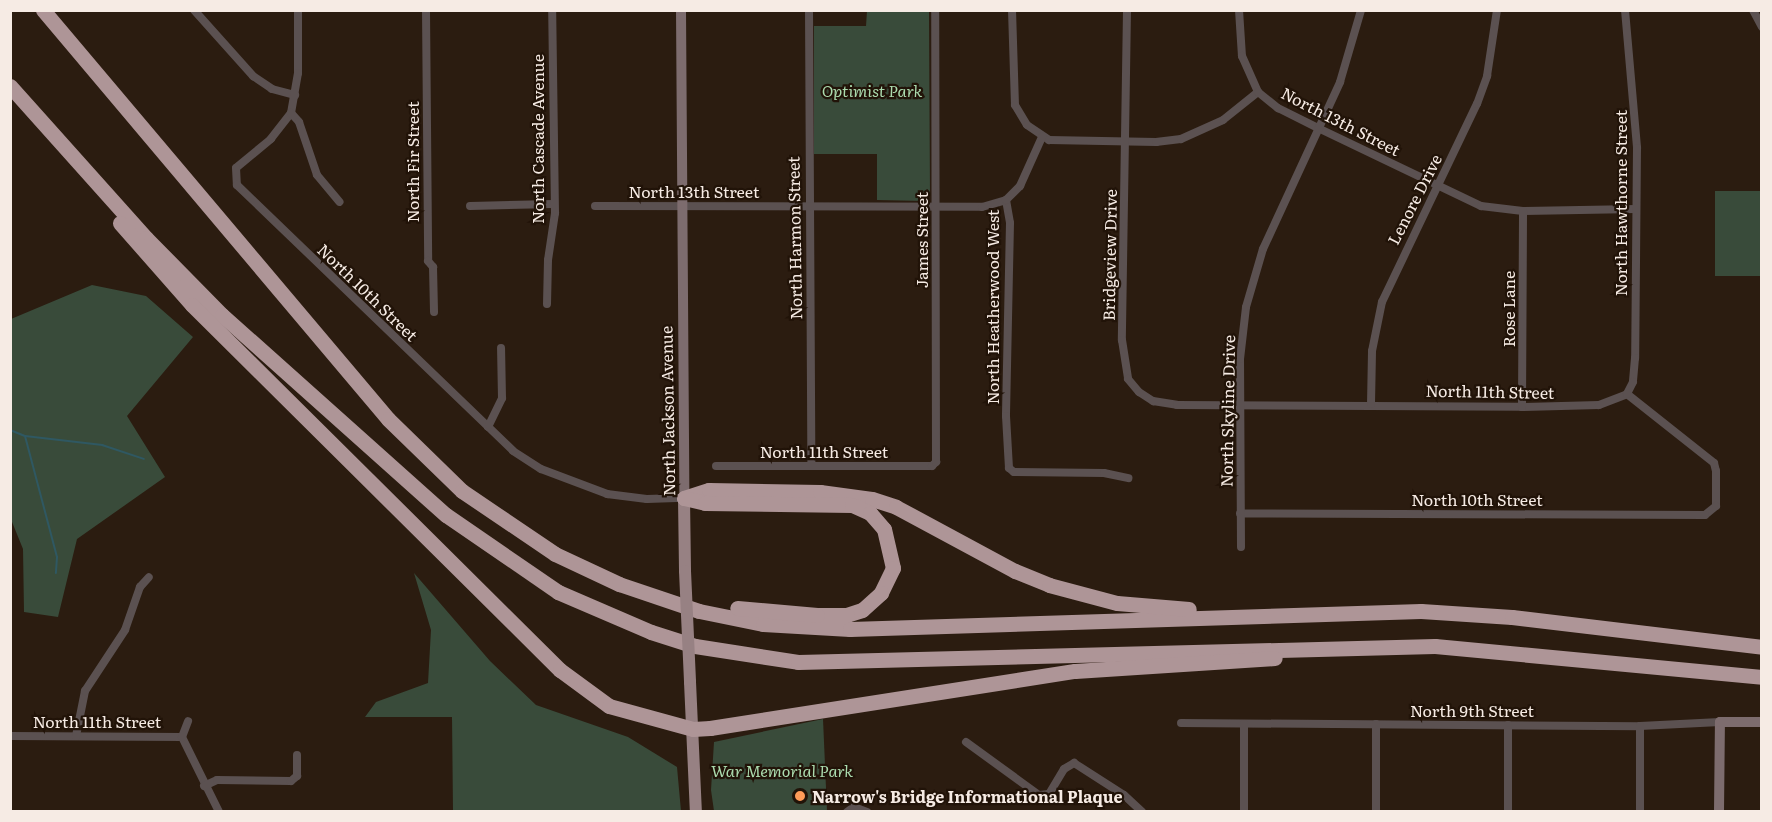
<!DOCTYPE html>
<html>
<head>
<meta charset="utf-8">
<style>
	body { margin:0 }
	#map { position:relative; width:1772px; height:822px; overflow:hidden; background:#2b1c10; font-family:Literata,serif }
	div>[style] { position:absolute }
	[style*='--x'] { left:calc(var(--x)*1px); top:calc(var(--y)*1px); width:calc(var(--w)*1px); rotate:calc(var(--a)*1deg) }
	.green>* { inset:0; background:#394b3a; transform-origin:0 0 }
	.stream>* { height:2px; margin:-1px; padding:0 1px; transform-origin:1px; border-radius:1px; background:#2f5862 }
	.street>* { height:8px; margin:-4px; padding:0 4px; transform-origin:4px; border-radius:4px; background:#5b5151 }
	.secondary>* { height:10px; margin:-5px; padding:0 5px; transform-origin:5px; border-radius:5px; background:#7d6c6e }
	.primary>* { height:12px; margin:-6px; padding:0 6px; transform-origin:6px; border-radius:6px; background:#978183 }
	.highway>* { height:15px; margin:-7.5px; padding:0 7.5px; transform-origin:7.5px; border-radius:7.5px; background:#ae9597 }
	.primary-bridge>* { height:12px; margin:-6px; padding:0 6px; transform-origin:6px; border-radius:6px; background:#978183 }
	.dots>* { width:16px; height:16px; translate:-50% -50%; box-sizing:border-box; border:3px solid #211308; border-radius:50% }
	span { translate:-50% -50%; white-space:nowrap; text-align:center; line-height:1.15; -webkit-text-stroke:4.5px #211308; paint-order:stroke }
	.park-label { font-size:16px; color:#abdbae; font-style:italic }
	.street-label { font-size:16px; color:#f6ebe4 }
	.poi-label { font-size:16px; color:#f6ebe4; font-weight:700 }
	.left { translate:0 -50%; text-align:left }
	.frame { position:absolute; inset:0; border:12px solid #f6ebe4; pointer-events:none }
</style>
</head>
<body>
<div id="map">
	<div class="green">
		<i style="clip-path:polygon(867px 11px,929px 11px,930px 195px,924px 201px,877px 200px,877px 154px,814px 154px,814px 26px,866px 26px)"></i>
		<i style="left:1761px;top:191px;width:85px;height:46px;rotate:90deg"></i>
		<i style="clip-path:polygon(92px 285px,146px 296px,193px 337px,127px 416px,165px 477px,77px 539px,58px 617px,24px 612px,23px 549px,10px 517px,11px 319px)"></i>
		<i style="clip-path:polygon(414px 573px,490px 661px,536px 705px,628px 737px,677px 767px,681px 811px,453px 811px,452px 717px,365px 717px,376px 702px,428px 683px,431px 630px)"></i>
		<i style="clip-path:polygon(823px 719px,827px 811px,714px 811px,711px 790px,714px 742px)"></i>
	</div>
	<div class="stream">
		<i style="--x:10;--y:430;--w:16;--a:22"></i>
		<i style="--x:25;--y:436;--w:78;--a:6.7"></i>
		<i style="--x:102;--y:445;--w:44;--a:18.4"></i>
		<i style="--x:25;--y:436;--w:125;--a:75.2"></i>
		<i style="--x:57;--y:557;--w:16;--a:94"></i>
	</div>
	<div class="street">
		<i style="--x:194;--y:10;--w:89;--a:48.2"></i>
		<i style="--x:253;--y:76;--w:23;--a:34"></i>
		<i style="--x:272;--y:89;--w:24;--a:15"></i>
		<i style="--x:298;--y:10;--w:63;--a:90"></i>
		<i style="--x:298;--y:73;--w:41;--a:99.9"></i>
		<i style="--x:291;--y:113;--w:33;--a:128"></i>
		<i style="--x:271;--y:139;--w:45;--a:140.4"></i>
		<i style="--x:236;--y:168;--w:17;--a:87"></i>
		<i style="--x:237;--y:185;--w:383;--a:43.9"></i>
		<i style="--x:513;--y:451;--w:33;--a:33"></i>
		<i style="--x:541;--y:469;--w:71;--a:20.7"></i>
		<i style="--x:607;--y:494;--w:40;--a:7.1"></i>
		<i style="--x:647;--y:499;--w:37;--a:-2"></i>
		<i style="--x:426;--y:10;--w:251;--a:89.5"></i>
		<i style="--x:428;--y:261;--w:8;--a:50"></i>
		<i style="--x:433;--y:267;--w:45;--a:88.7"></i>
		<i style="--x:809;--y:10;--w:456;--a:89.7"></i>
		<i style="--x:1012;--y:10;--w:95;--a:88.2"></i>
		<i style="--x:1015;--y:105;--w:23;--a:59"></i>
		<i style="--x:1027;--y:125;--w:27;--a:34"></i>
		<i style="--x:1049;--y:140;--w:107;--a:1.1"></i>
		<i style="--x:1156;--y:142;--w:25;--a:-7"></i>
		<i style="--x:1181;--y:139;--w:46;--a:-24.3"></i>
		<i style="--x:1223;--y:120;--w:45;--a:-38.7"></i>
		<i style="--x:1127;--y:10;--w:330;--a:90.9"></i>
		<i style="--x:1122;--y:340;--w:39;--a:81"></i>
		<i style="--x:1128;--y:379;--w:17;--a:50"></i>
		<i style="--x:1139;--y:392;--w:17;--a:33"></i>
		<i style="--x:1153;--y:401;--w:24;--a:9"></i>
		<i style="--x:1177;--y:405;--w:345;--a:0.3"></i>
		<i style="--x:1522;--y:407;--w:77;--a:-1.5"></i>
		<i style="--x:1599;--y:405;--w:30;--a:-21"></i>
		<i style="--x:1627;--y:394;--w:111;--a:38.4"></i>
		<i style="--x:1714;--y:463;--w:8;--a:76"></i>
		<i style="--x:1716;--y:471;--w:35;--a:90"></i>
		<i style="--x:1716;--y:506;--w:14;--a:141"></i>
		<i style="--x:1705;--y:515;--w:465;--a:-179.8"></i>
		<i style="--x:1239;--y:10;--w:46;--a:86.3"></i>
		<i style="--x:1242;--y:56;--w:39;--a:66"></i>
		<i style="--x:1258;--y:92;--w:26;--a:39"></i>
		<i style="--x:1278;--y:108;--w:45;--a:26.6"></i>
		<i style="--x:1318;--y:128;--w:181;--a:25.6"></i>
		<i style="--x:1481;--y:206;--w:42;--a:6.8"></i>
		<i style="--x:1523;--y:211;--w:113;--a:-1"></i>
		<i style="--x:1625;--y:10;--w:139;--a:85"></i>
		<i style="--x:1637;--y:148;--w:210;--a:90.5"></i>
		<i style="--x:1635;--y:358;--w:24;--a:95"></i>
		<i style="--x:1633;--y:382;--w:13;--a:117"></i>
		<i style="--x:1753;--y:10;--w:19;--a:62"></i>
		<i style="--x:291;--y:113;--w:12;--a:48"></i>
		<i style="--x:299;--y:122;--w:56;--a:71.2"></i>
		<i style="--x:317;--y:175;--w:35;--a:50"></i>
		<i style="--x:1006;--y:200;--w:23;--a:80"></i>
		<i style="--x:1010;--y:223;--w:193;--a:91.2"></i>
		<i style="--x:1006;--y:416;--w:52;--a:86.7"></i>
		<i style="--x:1009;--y:468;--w:6;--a:39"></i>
		<i style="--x:1014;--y:472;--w:90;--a:0.6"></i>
		<i style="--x:1104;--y:473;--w:25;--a:12"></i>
		<i style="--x:470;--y:206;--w:83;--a:-1.4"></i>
		<i style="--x:595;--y:206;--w:387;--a:0.1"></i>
		<i style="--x:982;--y:207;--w:25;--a:-16"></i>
		<i style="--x:1006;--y:200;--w:20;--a:-45"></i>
		<i style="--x:1020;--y:186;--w:54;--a:-65.8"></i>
		<i style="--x:547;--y:304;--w:44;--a:-88.7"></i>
		<i style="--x:548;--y:260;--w:48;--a:-81.5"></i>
		<i style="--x:555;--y:213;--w:203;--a:-90.8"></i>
		<i style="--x:1371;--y:404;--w:53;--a:-88.9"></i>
		<i style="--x:1372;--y:351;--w:50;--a:-78.5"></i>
		<i style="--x:1382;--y:302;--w:220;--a:-64.4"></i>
		<i style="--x:1477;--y:104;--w:30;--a:-70"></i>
		<i style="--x:1487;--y:76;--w:67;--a:-81.4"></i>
		<i style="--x:1522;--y:407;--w:196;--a:-89.7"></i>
		<i style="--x:488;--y:427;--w:32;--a:-64"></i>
		<i style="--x:502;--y:398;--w:50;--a:-91.1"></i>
		<i style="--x:716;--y:466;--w:216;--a:0"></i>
		<i style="--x:932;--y:466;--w:6;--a:-45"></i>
		<i style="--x:936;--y:462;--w:452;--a:-90.1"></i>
		<i style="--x:1241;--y:547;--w:188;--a:-90.3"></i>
		<i style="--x:1240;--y:359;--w:52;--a:-83.4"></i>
		<i style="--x:1246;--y:307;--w:60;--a:-73.7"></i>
		<i style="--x:1263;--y:249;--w:184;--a:-65.2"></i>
		<i style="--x:1340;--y:82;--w:75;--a:-73.7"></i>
		<i style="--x:1181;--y:723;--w:459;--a:0.4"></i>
		<i style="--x:1640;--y:726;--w:80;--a:-2.9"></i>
		<i style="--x:1244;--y:724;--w:88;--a:90"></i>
		<i style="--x:10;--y:736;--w:172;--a:0.3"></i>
		<i style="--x:76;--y:736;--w:46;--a:-78.7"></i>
		<i style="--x:85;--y:691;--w:73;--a:-56.7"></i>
		<i style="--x:125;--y:630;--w:46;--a:-70.8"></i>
		<i style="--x:140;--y:587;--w:13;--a:-48"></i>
		<i style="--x:182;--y:737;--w:84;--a:63.7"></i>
		<i style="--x:182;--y:737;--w:17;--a:-69"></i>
		<i style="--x:966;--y:742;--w:90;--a:36"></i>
		<i style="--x:1039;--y:795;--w:10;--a:-6"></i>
		<i style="--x:1049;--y:794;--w:29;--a:-59"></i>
		<i style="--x:1064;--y:769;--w:12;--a:-31"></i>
		<i style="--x:1074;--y:763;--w:59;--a:32.6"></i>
		<i style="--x:1124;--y:795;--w:25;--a:43"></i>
		<i style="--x:204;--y:786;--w:14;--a:-25"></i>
		<i style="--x:217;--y:780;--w:74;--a:0.8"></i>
		<i style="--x:291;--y:781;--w:8;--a:-40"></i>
		<i style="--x:297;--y:776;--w:21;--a:-90"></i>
		<i style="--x:847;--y:812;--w:9;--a:-36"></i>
		<i style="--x:854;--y:807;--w:14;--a:21"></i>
		<i style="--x:1376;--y:812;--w:88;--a:-90"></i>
		<i style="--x:1508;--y:812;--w:87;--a:-90"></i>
		<i style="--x:1640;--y:812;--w:86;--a:-90"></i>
	</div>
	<div class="secondary">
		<i style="--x:681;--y:10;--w:488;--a:89.6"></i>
		<i style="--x:1719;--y:812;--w:90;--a:-89.4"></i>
		<i style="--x:1720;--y:722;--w:42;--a:0"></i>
	</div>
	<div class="primary">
		<i style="--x:684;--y:498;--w:73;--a:89.2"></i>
		<i style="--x:690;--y:682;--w:130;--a:87.4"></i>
	</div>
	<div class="highway">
		<i style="--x:43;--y:10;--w:535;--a:49.85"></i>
		<i style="--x:388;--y:419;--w:103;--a:44.2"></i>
		<i style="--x:462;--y:491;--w:112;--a:34.1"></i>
		<i style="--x:555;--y:554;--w:71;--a:25.1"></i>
		<i style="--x:619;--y:584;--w:84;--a:18.6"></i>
		<i style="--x:699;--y:611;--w:65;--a:11.5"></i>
		<i style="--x:763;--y:624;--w:87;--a:3.3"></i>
		<i style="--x:850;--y:629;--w:571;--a:-1.81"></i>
		<i style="--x:1421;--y:611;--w:91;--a:3.8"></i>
		<i style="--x:1512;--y:617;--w:252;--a:6.8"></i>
		<i style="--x:10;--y:86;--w:204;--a:48.2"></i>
		<i style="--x:146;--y:238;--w:108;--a:45.4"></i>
		<i style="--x:222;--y:315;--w:300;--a:41.8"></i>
		<i style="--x:446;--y:515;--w:136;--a:34.5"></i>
		<i style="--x:558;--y:592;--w:101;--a:23.3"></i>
		<i style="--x:651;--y:632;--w:46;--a:17.7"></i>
		<i style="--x:695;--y:646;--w:104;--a:8.8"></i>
		<i style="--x:798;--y:662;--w:637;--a:-1.44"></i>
		<i style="--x:1435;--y:646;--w:328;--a:5.4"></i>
		<i style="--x:120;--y:223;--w:109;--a:48.7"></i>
		<i style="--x:192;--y:305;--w:518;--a:44.77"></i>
		<i style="--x:560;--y:670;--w:61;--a:36.3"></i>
		<i style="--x:609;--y:706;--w:87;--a:15.3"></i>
		<i style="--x:693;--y:729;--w:17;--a:-3"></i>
		<i style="--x:710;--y:728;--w:369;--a:-8.9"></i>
		<i style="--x:1075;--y:671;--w:200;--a:-3.7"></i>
		<i style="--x:684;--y:498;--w:26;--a:-18"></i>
		<i style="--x:709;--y:490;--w:111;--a:1"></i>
		<i style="--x:820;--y:492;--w:52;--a:7.7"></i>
		<i style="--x:872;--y:499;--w:25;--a:18"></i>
		<i style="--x:896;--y:507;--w:135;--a:28.3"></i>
		<i style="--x:1015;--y:571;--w:37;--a:22"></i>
		<i style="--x:1049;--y:585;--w:70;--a:14.8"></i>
		<i style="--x:1117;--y:603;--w:72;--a:4.8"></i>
		<i style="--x:684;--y:498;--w:22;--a:13"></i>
		<i style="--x:705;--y:503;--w:147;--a:0.8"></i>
		<i style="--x:852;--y:505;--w:20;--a:24"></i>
		<i style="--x:870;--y:513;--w:21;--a:49"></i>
		<i style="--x:884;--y:529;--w:40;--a:77"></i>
		<i style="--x:893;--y:568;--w:28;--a:116"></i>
		<i style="--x:881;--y:593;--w:25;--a:138"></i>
		<i style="--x:862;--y:610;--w:16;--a:162"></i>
		<i style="--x:847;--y:615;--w:30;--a:180"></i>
		<i style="--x:817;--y:615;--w:80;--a:-175"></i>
	</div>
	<div class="primary-bridge">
		<i style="--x:685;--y:571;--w:111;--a:87.4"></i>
	</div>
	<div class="dots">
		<i style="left:800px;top:796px;background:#fe9b58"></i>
	</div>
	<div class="park-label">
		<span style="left:872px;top:90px">Optimist Park</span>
		<span style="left:782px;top:770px">War Memorial Park</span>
	</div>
	<div class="street-label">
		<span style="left:1341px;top:121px;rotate:27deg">North 13th Street</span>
		<span style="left:537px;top:139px;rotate:-90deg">North Cascade Avenue</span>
		<span style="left:412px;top:162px;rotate:-90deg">North Fir Street</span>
		<span style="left:694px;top:191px">North 13th Street</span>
		<span style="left:1414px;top:199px;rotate:-63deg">Lenore Drive</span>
		<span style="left:1620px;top:203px;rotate:-90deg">North Hawthorne Street</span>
		<span style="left:794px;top:238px;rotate:-91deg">North Harmon Street</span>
		<span style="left:921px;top:240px;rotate:-90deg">James Street</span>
		<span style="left:1109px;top:255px;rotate:-89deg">Bridgeview Drive</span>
		<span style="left:368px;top:292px;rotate:44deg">North 10th Street</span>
		<span style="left:992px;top:307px;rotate:-90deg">North Heatherwood West</span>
		<span style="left:1508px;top:309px;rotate:-90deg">Rose Lane</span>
		<span style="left:1490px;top:391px;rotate:1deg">North 11th Street</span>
		<span style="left:667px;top:411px;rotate:-91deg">North Jackson Avenue</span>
		<span style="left:1227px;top:411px;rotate:-89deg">North Skyline Drive</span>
		<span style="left:824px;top:451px">North 11th Street</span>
		<span style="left:1477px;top:499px">North 10th Street</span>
		<span style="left:1472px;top:710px">North 9th Street</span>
		<span style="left:97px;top:721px">North 11th Street</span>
	</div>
	<div class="poi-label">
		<span class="left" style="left:812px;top:796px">Narrow's Bridge Informational Plaque</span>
	</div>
	<div class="frame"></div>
</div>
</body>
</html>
